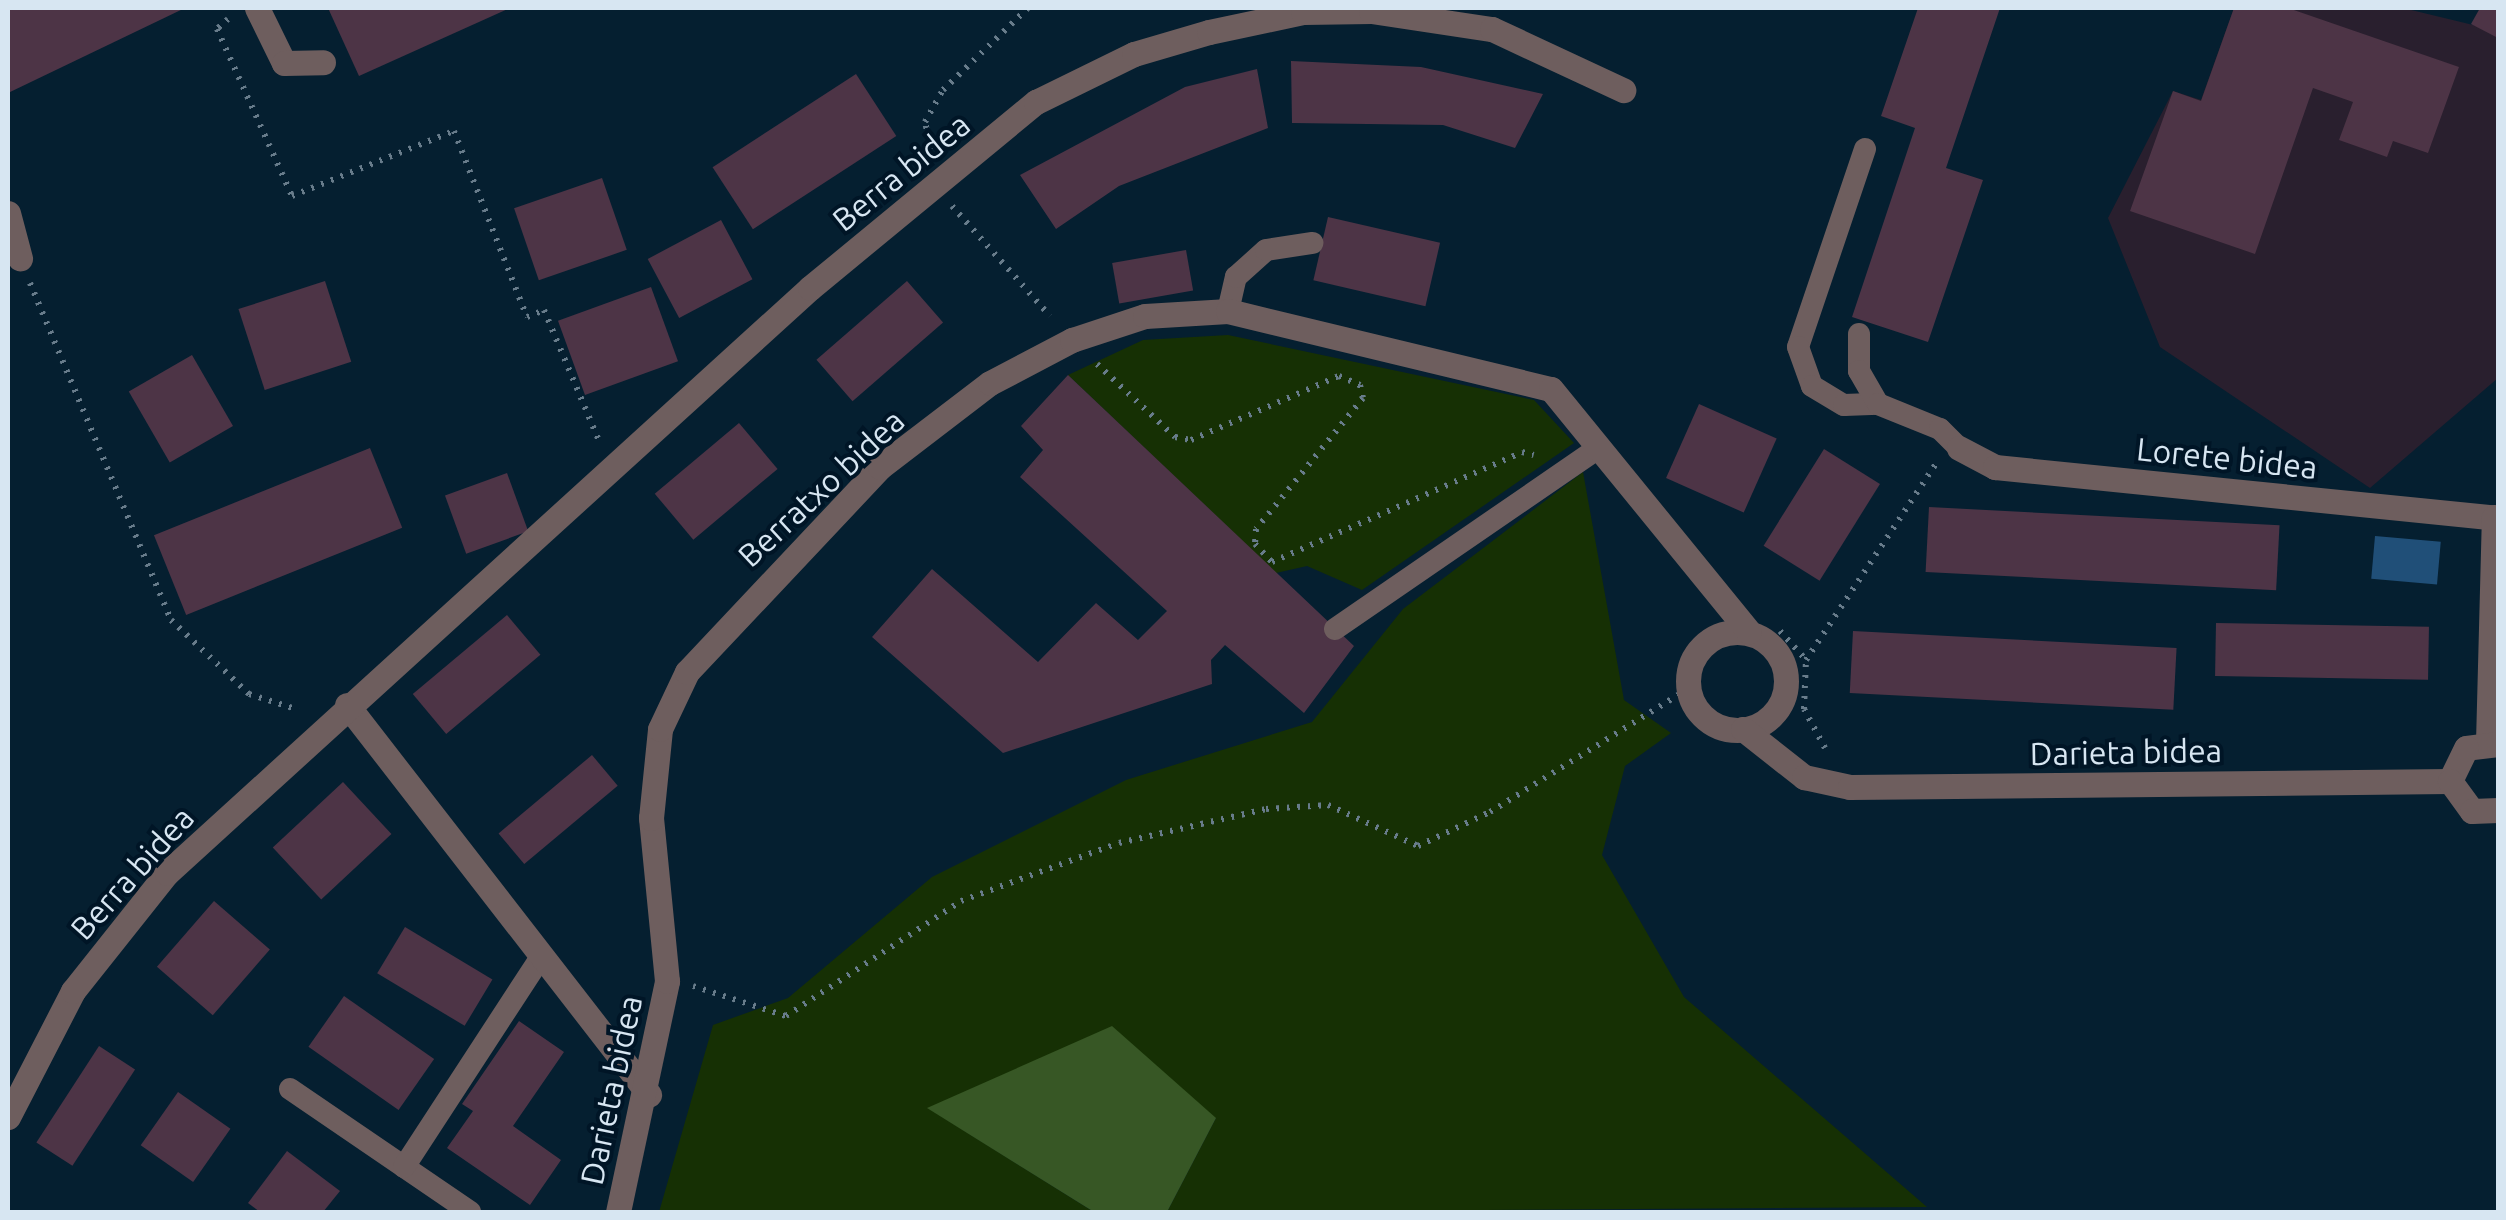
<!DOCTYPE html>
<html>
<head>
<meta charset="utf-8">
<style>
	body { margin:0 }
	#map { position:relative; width:2506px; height:1220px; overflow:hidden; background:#051f30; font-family:Ubuntu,sans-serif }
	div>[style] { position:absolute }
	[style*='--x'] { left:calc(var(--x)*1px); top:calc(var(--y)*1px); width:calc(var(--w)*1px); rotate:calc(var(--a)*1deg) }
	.education>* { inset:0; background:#291f2e }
	.green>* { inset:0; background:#163004 }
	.forest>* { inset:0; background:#375725 }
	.water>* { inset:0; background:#204f78; transform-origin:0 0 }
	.building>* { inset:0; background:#4d3446; transform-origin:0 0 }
	.path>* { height:6px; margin-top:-3px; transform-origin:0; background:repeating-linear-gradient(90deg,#687c8b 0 2.5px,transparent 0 10.5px) }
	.lane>* { height:22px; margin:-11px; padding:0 11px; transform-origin:11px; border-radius:11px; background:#6e5e5e }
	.street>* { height:25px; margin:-12.5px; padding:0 12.5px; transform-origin:12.5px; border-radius:12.5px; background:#6e5e5e }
	.street>.ring { margin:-12.5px; padding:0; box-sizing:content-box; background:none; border:25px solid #6e5e5e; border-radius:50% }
	span { translate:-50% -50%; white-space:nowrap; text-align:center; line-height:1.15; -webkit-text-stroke:8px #001526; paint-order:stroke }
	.street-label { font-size:32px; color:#d7e6f2 }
	.frame { position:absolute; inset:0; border:10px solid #d7e6f2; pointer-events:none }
</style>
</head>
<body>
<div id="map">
	<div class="education">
		<i style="clip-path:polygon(2234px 8px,2403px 8px,2498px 31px,2498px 378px,2370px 488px,2160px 347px,2108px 218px,2173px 91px,2201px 100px)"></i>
	</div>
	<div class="green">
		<i style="clip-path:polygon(1228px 335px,1534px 400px,1574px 443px,1362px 590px,1307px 566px,1276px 573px,1068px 375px,1143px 340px)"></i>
		<i style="clip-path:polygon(1583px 472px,1624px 700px,1671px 733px,1625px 766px,1602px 855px,1684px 997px,1927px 1207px,1167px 1212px,1216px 1118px,928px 1108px,1094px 1212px,659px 1212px,713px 1025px,788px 998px,932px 877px,1126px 780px,1312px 722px,1403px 609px)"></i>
	</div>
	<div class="forest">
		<i style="clip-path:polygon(1112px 1026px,1216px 1118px,1167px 1212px,1094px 1212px,927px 1108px)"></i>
	</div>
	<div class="water">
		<i style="left:2375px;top:536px;width:66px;height:43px;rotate:5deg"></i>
	</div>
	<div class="building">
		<i style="clip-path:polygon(8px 8px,185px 8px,8px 93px)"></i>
		<i style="clip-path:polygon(328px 8px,510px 8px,359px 76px)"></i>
		<i style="clip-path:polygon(1918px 8px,2000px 8px,1946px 168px,1983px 180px,1928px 342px,1852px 317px,1915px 128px,1881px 116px)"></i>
		<i style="clip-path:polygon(2234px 8px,2288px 8px,2459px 67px,2428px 153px,2393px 141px,2387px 157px,2339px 140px,2353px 102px,2313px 88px,2255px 254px,2130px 211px,2173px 91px,2201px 101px)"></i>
		<i style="clip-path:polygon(2480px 8px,2498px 8px,2498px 38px,2471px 24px)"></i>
		<i style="clip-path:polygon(1291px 61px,1421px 67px,1543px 94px,1515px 148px,1443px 125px,1292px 123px)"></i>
		<i style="clip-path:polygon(1257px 69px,1268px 128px,1119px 186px,1056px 229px,1020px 175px,1185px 87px)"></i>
		<i style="left:856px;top:74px;width:74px;height:171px;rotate:57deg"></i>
		<i style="left:602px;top:178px;width:76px;height:93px;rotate:71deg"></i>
		<i style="left:1328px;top:217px;width:115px;height:65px;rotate:13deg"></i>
		<i style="left:721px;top:220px;width:67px;height:83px;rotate:62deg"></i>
		<i style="left:1186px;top:250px;width:41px;height:75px;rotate:80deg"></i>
		<i style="left:325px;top:281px;width:85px;height:91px;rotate:72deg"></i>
		<i style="left:907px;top:281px;width:55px;height:120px;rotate:49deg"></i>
		<i style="left:651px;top:287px;width:79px;height:99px;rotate:70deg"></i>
		<i style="left:192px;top:355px;width:82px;height:73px;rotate:60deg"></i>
		<i style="clip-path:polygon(1068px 375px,1354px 646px,1304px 713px,1225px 645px,1211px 660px,1212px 684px,1003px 753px,872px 637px,932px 569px,1038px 662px,1096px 603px,1138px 640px,1167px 611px,1020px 477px,1043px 450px,1021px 426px)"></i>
		<i style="left:1699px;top:404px;width:85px;height:81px;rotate:24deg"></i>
		<i style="left:739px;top:423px;width:60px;height:110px;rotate:50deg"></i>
		<i style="left:370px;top:448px;width:86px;height:233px;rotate:68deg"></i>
		<i style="left:1824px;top:449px;width:66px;height:114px;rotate:32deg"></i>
		<i style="left:507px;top:473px;width:62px;height:66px;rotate:70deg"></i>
		<i style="left:1929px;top:507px;width:351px;height:65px;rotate:3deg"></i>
		<i style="left:507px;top:615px;width:52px;height:123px;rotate:50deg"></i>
		<i style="left:2216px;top:623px;width:213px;height:53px;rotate:1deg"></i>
		<i style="left:1853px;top:631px;width:324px;height:62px;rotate:3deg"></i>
		<i style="left:592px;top:755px;width:40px;height:122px;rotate:50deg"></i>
		<i style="left:343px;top:782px;width:71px;height:96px;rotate:47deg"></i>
		<i style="left:214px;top:901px;width:74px;height:87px;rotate:41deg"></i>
		<i style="left:405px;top:927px;width:102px;height:54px;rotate:31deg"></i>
		<i style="left:344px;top:996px;width:110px;height:62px;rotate:35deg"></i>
		<i style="clip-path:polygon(519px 1021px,564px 1052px,513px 1126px,561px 1160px,530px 1205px,447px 1148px,473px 1111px,462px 1104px)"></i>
		<i style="left:99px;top:1046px;width:43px;height:115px;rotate:33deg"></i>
		<i style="left:178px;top:1092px;width:64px;height:65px;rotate:35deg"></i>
		<i style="clip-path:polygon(287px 1151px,340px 1191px,323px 1212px,260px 1212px,248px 1203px)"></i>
	</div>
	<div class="path">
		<i style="--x:228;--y:19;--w:15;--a:138"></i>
		<i style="--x:217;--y:29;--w:183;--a:65.8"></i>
		<i style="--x:292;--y:196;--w:175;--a:-21.9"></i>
		<i style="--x:454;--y:131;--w:200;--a:68.6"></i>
		<i style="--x:527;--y:317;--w:18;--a:-22"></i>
		<i style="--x:544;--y:310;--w:142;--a:67.2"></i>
		<i style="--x:930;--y:149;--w:27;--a:-100"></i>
		<i style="--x:925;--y:122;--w:37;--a:-61"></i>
		<i style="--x:943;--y:90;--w:118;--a:-44"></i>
		<i style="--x:952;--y:206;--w:147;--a:48.3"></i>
		<i style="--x:30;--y:283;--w:365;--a:67.3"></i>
		<i style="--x:171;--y:620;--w:108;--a:43.5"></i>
		<i style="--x:249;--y:694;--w:52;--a:17.7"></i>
		<i style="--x:1097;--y:364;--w:107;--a:43.1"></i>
		<i style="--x:1175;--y:437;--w:16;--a:11"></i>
		<i style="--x:1191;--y:440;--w:161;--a:-23.4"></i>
		<i style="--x:1339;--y:376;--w:23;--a:23"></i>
		<i style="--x:1360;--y:385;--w:13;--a:77"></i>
		<i style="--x:1363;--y:398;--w:169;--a:129.2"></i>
		<i style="--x:1256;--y:529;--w:15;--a:94"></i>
		<i style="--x:1255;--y:544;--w:25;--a:47"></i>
		<i style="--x:1272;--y:562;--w:273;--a:-23.7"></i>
		<i style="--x:1522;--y:452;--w:12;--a:14"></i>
		<i style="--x:1780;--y:631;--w:39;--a:48"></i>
		<i style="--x:1825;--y:748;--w:44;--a:-118.3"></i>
		<i style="--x:1804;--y:709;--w:49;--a:-87.7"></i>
		<i style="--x:1806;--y:660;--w:237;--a:-56.5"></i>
		<i style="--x:693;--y:986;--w:98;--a:17.9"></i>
		<i style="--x:786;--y:1016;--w:209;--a:-33.3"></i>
		<i style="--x:961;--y:901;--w:168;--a:-20.2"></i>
		<i style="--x:1119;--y:843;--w:151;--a:-13"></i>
		<i style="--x:1266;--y:809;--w:62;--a:-3.7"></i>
		<i style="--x:1328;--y:805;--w:99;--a:24.5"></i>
		<i style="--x:1418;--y:846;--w:80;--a:-25.3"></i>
		<i style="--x:1490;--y:812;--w:234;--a:-31.9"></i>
	</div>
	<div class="lane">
		<i style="--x:1865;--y:149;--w:209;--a:108.7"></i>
		<i style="--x:1798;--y:347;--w:41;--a:70.3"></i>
		<i style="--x:1812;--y:386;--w:37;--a:31"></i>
		<i style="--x:1844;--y:405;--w:34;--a:-2"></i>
		<i style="--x:1228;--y:311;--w:35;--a:-77"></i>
		<i style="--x:1236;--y:277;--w:40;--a:-42"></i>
		<i style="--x:1266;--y:250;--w:47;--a:-8.7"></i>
		<i style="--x:1859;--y:334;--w:37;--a:90"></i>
		<i style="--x:1859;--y:371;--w:38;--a:60"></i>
		<i style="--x:1878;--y:404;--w:67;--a:22"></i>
		<i style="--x:1940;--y:429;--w:27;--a:45"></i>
		<i style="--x:1335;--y:629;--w:314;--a:-34.5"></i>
		<i style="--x:290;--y:1089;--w:218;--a:34.3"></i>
		<i style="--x:404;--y:1167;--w:249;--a:-56.9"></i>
	</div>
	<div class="street">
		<i style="--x:257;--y:8;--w:61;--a:63.9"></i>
		<i style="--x:284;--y:63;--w:39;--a:-1"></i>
		<i style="--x:8;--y:213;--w:47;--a:75.1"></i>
		<i style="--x:1959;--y:448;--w:41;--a:27.8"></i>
		<i style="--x:1995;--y:467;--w:506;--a:5.79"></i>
		<i class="ring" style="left:1688px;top:632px;width:73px;height:73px"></i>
		<i style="--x:347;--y:705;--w:493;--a:52.2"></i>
		<i style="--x:1743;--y:729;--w:78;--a:38.2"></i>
		<i style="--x:1804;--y:777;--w:47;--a:12.3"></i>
		<i style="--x:1850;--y:787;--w:600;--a:-0.57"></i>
		<i style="--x:2488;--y:742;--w:225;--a:-88.5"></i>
		<i style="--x:2498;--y:744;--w:32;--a:173"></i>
		<i style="--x:2466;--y:748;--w:37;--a:116"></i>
		<i style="--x:2450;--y:781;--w:37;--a:54"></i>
		<i style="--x:2472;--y:811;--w:26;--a:-2"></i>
		<i style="--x:8;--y:1117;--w:142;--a:-62.7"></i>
		<i style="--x:73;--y:991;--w:151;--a:-51.5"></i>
		<i style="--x:167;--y:873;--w:869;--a:-42.3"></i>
		<i style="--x:810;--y:288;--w:293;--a:-39.5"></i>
		<i style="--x:1036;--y:102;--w:109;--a:-26.1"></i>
		<i style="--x:1134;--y:54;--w:78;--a:-16.3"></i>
		<i style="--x:1209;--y:32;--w:96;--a:-12"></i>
		<i style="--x:1303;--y:12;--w:68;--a:-0.8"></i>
		<i style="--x:1371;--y:11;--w:122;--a:8.5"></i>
		<i style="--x:1492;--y:29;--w:145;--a:25"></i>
		<i style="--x:618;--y:1212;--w:236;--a:-78"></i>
		<i style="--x:667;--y:981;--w:164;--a:-95.6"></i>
		<i style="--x:651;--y:818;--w:89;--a:-84.2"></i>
		<i style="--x:660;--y:729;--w:63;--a:-64.7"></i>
		<i style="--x:687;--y:672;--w:282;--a:-46.7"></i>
		<i style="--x:880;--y:467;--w:138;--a:-37.4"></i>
		<i style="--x:990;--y:383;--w:93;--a:-27.7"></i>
		<i style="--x:1072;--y:340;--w:77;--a:-18.2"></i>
		<i style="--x:1145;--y:316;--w:83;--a:-3.4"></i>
		<i style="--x:1228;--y:311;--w:332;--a:13.6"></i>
		<i style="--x:1551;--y:389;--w:313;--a:50.8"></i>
	</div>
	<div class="street-label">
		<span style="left:901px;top:172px;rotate:-39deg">Berra bidea</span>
		<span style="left:2227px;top:458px;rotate:6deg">Lorete bidea</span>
		<span style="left:821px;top:488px;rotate:-43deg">Berratxo bidea</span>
		<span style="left:2126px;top:752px;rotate:-1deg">Darieta bidea</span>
		<span style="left:132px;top:873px;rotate:-48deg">Berra bidea</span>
		<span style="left:611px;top:1090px;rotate:-78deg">Darieta bidea</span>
	</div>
	<div class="frame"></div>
</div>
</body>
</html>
